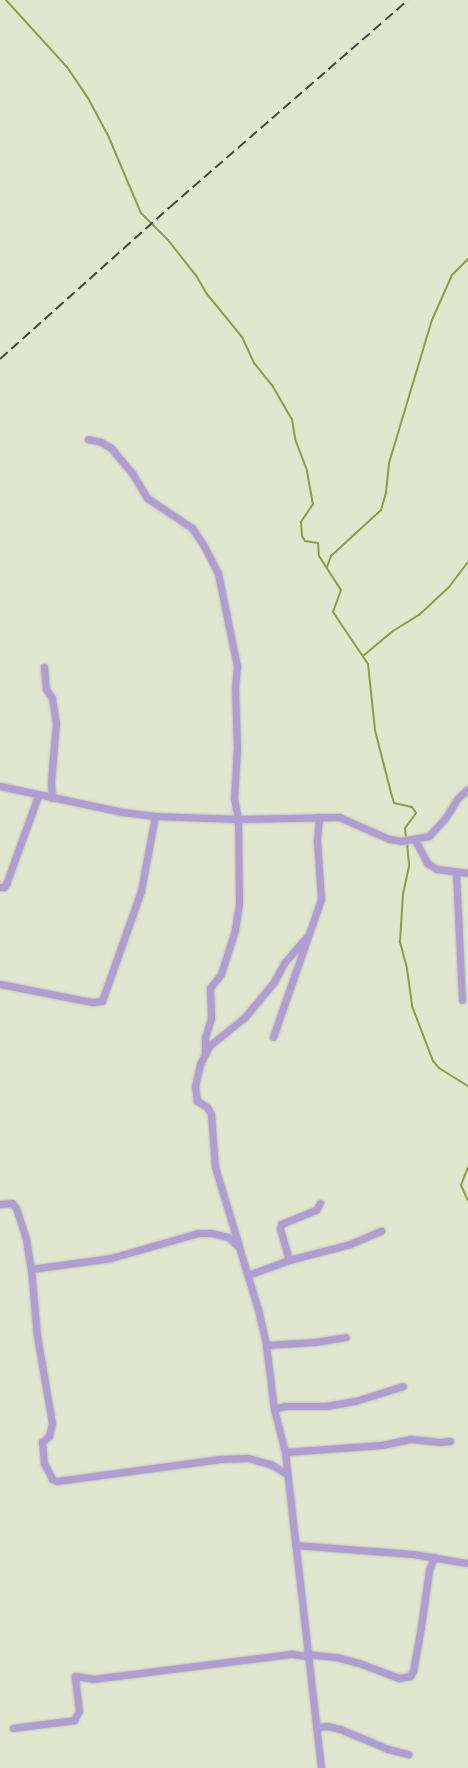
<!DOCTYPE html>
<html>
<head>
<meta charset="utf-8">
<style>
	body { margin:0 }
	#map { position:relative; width:468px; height:1768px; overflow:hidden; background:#e1e7cf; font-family:"Varela Round",sans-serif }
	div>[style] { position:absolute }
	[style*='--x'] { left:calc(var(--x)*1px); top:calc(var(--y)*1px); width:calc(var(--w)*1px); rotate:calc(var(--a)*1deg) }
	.stream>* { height:2px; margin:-1px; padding:0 1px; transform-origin:1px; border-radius:1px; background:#8e9d3d }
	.roads { filter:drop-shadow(0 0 1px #bdc3ad) drop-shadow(0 0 1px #bdc3ad) }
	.minor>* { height:7px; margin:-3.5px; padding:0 3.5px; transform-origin:3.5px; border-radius:3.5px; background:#b19dd5 }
	.rail>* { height:2px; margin-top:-1px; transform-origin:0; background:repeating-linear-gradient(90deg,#414338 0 10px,transparent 0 15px) }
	span { translate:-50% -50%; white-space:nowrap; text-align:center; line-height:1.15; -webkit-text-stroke:4px #fff; paint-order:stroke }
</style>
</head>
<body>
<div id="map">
	<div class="stream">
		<i style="--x:6;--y:0;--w:91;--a:47.7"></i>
		<i style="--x:67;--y:67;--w:37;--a:56"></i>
		<i style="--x:88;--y:98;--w:40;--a:62"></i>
		<i style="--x:107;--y:133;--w:87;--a:67"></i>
		<i style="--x:141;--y:213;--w:38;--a:45"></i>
		<i style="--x:168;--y:240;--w:47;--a:51.9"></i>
		<i style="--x:197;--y:277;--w:20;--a:60"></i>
		<i style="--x:207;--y:294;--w:55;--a:50.9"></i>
		<i style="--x:242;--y:337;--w:29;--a:65"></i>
		<i style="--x:254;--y:363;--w:28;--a:51"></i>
		<i style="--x:272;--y:385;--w:39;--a:60"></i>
		<i style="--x:292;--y:419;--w:20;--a:81"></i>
		<i style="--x:295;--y:439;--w:34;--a:69"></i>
		<i style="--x:307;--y:471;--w:34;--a:80"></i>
		<i style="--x:313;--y:504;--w:22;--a:124"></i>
		<i style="--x:301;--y:522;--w:14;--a:86"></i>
		<i style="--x:302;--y:536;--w:6;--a:59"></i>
		<i style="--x:305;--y:541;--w:13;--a:9"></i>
		<i style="--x:318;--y:543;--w:13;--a:86"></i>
		<i style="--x:319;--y:556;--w:40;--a:57.1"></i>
		<i style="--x:341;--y:590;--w:23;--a:110"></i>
		<i style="--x:333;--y:612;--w:63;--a:56.1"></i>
		<i style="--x:368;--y:664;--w:66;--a:83.9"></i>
		<i style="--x:375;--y:730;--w:65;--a:75.7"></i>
		<i style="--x:391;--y:793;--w:10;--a:73"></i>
		<i style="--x:394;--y:803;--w:18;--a:13"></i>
		<i style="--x:412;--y:807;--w:7;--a:56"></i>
		<i style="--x:416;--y:813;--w:19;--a:126"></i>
		<i style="--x:405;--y:828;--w:10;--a:84"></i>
		<i style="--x:327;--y:567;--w:12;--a:-70"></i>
		<i style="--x:331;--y:556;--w:68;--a:-42.6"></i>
		<i style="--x:381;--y:510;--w:19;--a:-74"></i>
		<i style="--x:386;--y:492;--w:29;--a:-84"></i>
		<i style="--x:389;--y:463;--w:149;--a:-73.3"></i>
		<i style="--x:432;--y:320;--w:49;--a:-66"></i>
		<i style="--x:452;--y:275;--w:23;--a:-45"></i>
		<i style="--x:363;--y:656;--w:39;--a:-40"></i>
		<i style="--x:393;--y:631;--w:31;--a:-32"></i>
		<i style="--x:419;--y:615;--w:41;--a:-43"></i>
		<i style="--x:449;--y:587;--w:31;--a:-53"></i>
		<i style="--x:407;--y:842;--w:24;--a:85"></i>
		<i style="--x:409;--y:866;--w:29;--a:102"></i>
		<i style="--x:403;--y:894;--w:48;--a:93.6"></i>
		<i style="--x:400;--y:942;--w:28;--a:75"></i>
		<i style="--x:407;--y:969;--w:37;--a:82"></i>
		<i style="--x:412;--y:1006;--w:59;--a:69.1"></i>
		<i style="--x:433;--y:1061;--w:9;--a:49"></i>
		<i style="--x:439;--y:1068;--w:34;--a:32"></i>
		<i style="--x:468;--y:1167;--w:19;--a:111"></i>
		<i style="--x:461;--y:1185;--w:17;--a:66"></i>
	</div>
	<div class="roads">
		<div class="minor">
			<i style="--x:88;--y:439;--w:13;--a:13"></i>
			<i style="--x:101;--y:442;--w:12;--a:31"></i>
			<i style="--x:111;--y:448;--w:33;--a:50"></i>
			<i style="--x:132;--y:473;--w:29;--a:59"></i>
			<i style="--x:147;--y:498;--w:54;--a:33.7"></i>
			<i style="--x:192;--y:528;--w:22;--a:56"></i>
			<i style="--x:204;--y:546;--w:30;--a:63"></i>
			<i style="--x:218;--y:573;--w:95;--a:78.5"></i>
			<i style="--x:237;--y:666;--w:22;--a:95"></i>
			<i style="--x:235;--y:688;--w:60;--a:88.1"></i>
			<i style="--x:237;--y:748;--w:50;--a:93.4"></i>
			<i style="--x:234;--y:798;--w:21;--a:79"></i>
			<i style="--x:238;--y:819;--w:85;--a:89.3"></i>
			<i style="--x:239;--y:904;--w:26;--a:99"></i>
			<i style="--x:235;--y:930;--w:46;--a:107.7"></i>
			<i style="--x:221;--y:974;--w:18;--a:128"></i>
			<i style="--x:210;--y:988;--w:30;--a:88"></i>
			<i style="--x:211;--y:1018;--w:21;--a:107"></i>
			<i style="--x:205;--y:1038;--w:16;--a:90"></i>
			<i style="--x:44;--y:667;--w:22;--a:85"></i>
			<i style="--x:46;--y:689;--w:11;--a:56"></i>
			<i style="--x:52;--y:698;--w:25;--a:81"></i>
			<i style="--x:56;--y:723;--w:58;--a:94.9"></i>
			<i style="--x:51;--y:781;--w:17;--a:87"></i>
			<i style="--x:0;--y:786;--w:125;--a:12"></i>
			<i style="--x:122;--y:812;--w:33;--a:7"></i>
			<i style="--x:155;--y:816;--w:83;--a:2.1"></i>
			<i style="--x:238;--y:819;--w:101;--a:-1.1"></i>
			<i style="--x:339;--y:817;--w:55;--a:23.7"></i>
			<i style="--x:389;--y:839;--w:12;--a:9"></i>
			<i style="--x:401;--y:841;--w:28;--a:-10"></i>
			<i style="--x:429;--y:836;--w:25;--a:-48"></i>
			<i style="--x:446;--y:817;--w:22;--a:-58"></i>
			<i style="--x:458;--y:798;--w:13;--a:-42"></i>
			<i style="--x:415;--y:840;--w:26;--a:62"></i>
			<i style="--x:427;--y:863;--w:12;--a:31"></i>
			<i style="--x:437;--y:869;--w:31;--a:7"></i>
			<i style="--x:456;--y:872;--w:128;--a:87.3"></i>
			<i style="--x:0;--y:887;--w:4;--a:0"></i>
			<i style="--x:4;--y:887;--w:4;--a:-56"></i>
			<i style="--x:6;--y:884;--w:94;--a:-70"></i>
			<i style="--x:0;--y:984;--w:94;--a:11.1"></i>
			<i style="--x:92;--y:1002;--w:10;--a:-6"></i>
			<i style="--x:102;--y:1001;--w:117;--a:-70.5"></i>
			<i style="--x:141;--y:891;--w:76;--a:-79.4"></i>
			<i style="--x:273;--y:1037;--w:146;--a:-70.8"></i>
			<i style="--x:321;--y:899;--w:59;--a:-93.9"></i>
			<i style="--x:317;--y:840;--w:23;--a:-85"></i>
			<i style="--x:0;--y:1204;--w:12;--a:-5"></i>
			<i style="--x:12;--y:1203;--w:6;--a:51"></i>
			<i style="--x:16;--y:1208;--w:33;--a:72"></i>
			<i style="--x:26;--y:1239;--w:30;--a:81"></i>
			<i style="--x:31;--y:1269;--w:67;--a:84.9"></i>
			<i style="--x:37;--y:1336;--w:88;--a:80.2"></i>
			<i style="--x:52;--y:1423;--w:13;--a:103"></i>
			<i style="--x:49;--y:1436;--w:9;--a:139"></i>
			<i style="--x:42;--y:1442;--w:21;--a:85"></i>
			<i style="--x:44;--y:1463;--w:18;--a:63"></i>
			<i style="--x:52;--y:1479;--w:5;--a:22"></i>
			<i style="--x:57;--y:1481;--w:163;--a:-7.7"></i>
			<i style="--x:219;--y:1459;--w:29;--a:-2"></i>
			<i style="--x:248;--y:1458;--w:25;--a:16"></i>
			<i style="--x:272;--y:1465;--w:17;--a:31"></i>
			<i style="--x:239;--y:1246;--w:83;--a:-106.9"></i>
			<i style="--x:215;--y:1167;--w:53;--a:-94.3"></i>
			<i style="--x:211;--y:1114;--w:8;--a:-120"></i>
			<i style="--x:207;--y:1107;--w:12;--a:-149"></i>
			<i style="--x:197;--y:1101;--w:15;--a:-98"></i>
			<i style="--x:195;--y:1086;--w:23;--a:-77"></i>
			<i style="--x:200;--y:1064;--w:20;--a:-63"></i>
			<i style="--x:209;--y:1046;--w:46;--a:-38.9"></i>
			<i style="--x:245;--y:1017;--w:45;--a:-50.4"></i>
			<i style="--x:274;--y:982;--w:21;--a:-62"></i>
			<i style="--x:284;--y:963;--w:35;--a:-49"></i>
			<i style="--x:289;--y:1260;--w:33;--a:-106"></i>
			<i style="--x:280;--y:1228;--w:4;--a:-76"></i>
			<i style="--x:281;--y:1224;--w:38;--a:-22"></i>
			<i style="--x:316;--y:1210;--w:8;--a:-60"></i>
			<i style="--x:31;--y:1269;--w:81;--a:-7.8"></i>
			<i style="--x:111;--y:1258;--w:91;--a:-16"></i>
			<i style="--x:198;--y:1233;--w:13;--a:0"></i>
			<i style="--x:211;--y:1233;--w:17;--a:13"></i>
			<i style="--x:228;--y:1237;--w:15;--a:42"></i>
			<i style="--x:239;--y:1247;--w:65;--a:73"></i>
			<i style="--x:258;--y:1309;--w:37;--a:77"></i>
			<i style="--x:266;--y:1345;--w:64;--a:82.9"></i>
			<i style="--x:274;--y:1409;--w:44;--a:75.7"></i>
			<i style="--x:285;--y:1452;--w:318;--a:83.5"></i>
			<i style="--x:248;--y:1275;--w:44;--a:-20.1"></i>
			<i style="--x:289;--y:1260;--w:63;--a:-14.7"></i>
			<i style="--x:350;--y:1244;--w:34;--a:-23"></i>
			<i style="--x:266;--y:1345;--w:49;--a:-3.5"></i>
			<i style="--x:315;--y:1342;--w:31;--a:-9"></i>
			<i style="--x:274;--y:1409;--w:11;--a:-15"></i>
			<i style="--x:285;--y:1406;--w:41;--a:0"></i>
			<i style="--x:326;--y:1406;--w:29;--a:-10"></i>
			<i style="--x:355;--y:1401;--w:50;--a:-17.4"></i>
			<i style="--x:285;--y:1452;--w:97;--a:-4.1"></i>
			<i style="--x:382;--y:1445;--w:30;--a:-12"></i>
			<i style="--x:411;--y:1439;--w:29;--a:6"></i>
			<i style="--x:440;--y:1442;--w:10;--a:-6"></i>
			<i style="--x:295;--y:1545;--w:118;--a:4.4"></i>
			<i style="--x:413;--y:1554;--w:55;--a:9.5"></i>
			<i style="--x:306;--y:1654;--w:30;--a:6"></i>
			<i style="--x:336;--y:1657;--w:24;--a:15"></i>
			<i style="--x:359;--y:1663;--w:43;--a:20.6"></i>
			<i style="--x:399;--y:1678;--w:11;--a:-10"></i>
			<i style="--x:410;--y:1676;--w:6;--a:-59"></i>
			<i style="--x:413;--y:1671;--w:45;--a:-79.7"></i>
			<i style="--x:421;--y:1627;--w:58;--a:-82"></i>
			<i style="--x:429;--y:1570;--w:14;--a:-69"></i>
			<i style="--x:316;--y:1727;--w:11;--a:-5"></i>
			<i style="--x:327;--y:1726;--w:13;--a:13"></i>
			<i style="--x:340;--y:1729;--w:52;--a:22.6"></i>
			<i style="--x:388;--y:1749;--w:21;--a:14"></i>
			<i style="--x:13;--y:1728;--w:62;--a:-7.5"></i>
			<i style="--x:74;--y:1720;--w:10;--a:-61"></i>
			<i style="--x:79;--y:1711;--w:35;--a:-97"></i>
			<i style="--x:75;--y:1676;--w:18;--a:9"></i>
			<i style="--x:93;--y:1679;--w:201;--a:-7.2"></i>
			<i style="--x:292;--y:1654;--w:14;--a:8"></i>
		</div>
	</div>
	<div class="rail">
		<i style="--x:0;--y:359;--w:228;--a:-41.8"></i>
		<i style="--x:170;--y:207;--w:315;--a:-41"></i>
	</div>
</div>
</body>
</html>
